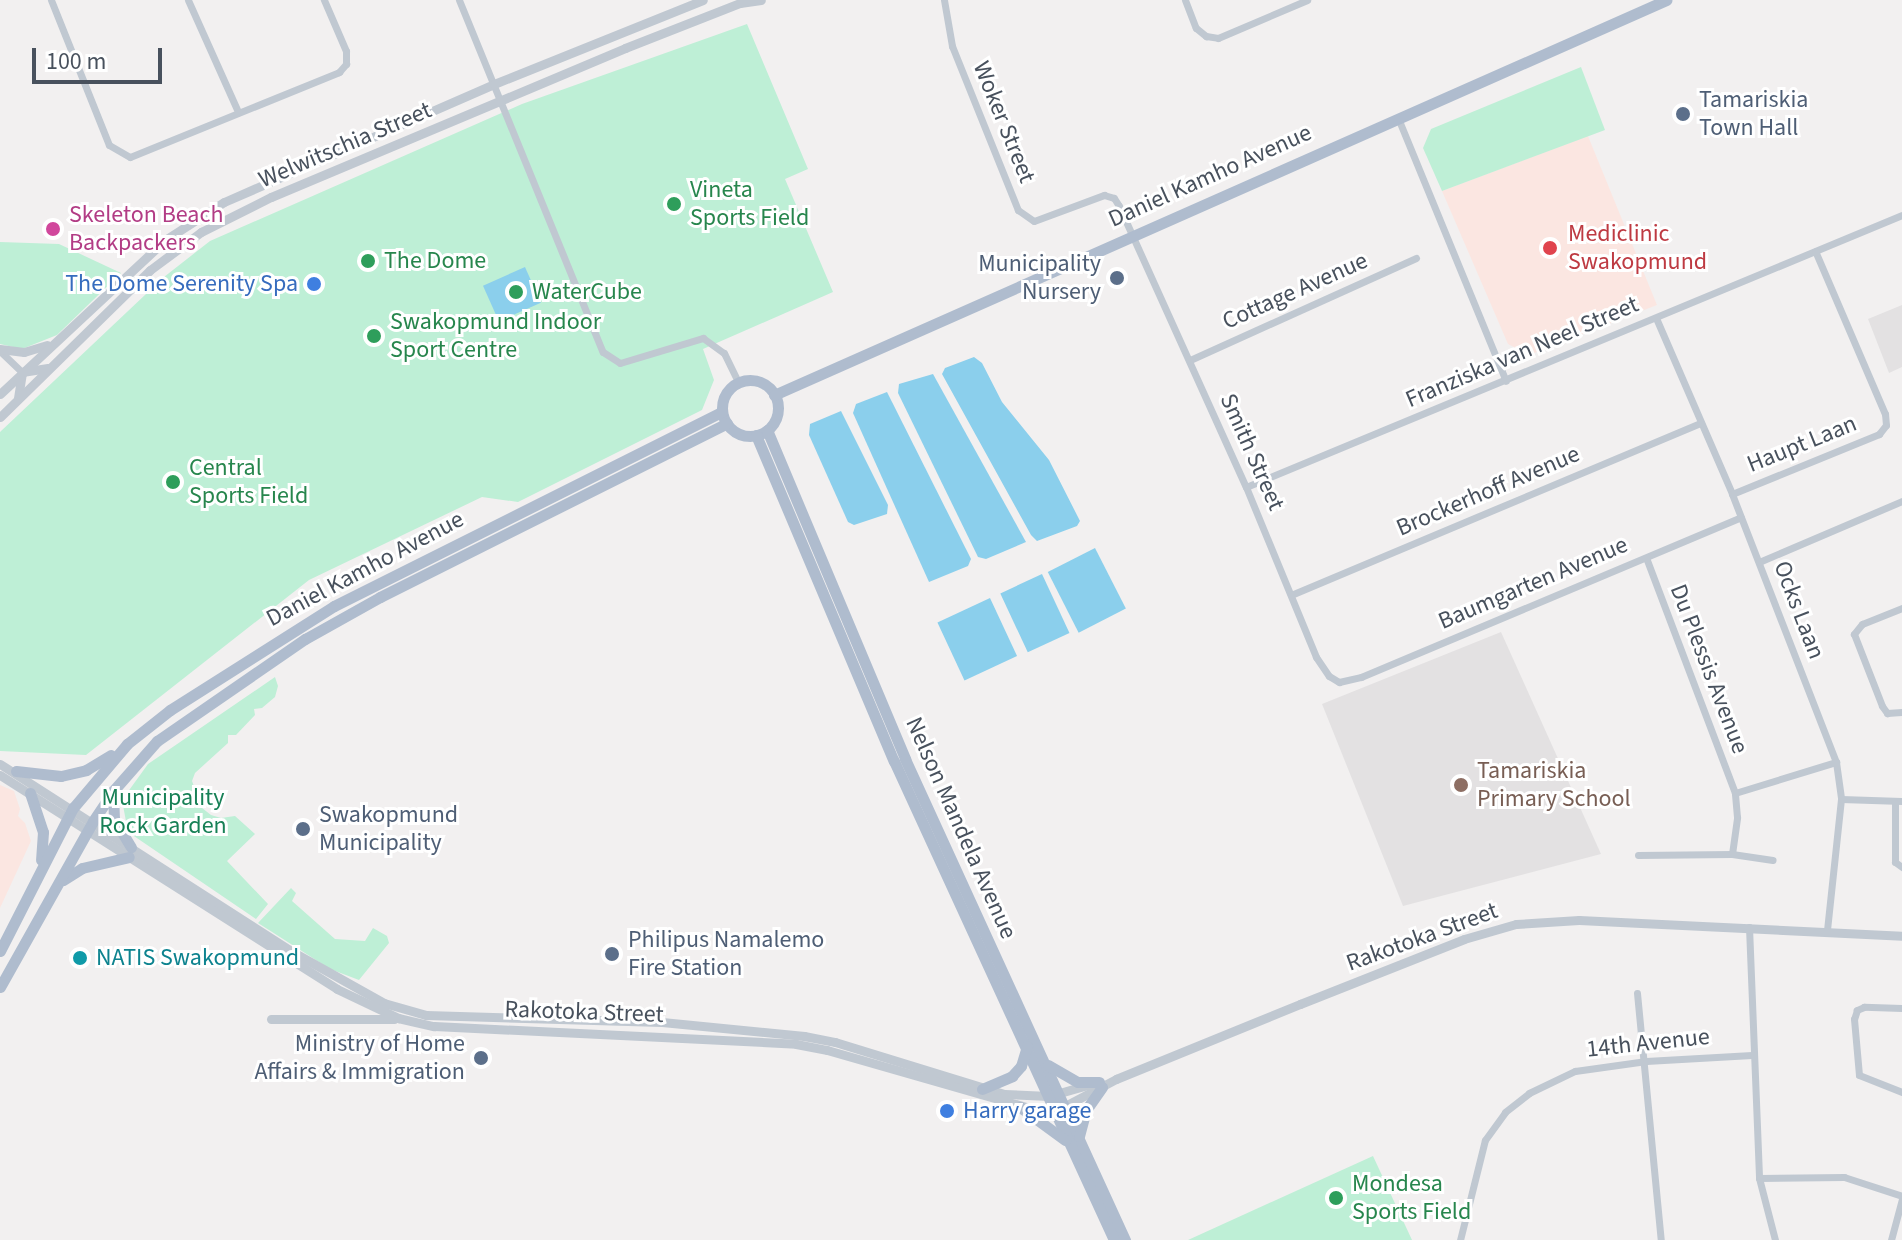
<!DOCTYPE html>
<html>
<head>
<meta charset="utf-8">
<style>
	body { margin:0 }
	#map { position:relative; width:1902px; height:1240px; overflow:hidden; background:#f2f0f0; font-family:"Source Sans 3",sans-serif }
	div>[style] { position:absolute }
	[style*='--x'] { left:calc(var(--x)*1px); top:calc(var(--y)*1px); width:calc(var(--w)*1px); rotate:calc(var(--a)*1deg) }
	.education>* { inset:0; background:#e3e1e2 }
	.medical>* { inset:0; background:#fbe6e1 }
	.green>* { inset:0; background:#beefd6 }
	.water>* { inset:0; background:#8bcfec; transform-origin:0 0 }
	.minor>* { height:7px; margin:-3.5px; padding:0 3.5px; transform-origin:3.5px; border-radius:3.5px; background:#c0c8d1 }
	.tertiary>* { height:9px; margin:-4.5px; padding:0 4.5px; transform-origin:4.5px; border-radius:4.5px; background:#c0c8d1 }
	.primary>* { height:11px; margin:-5.5px; padding:0 5.5px; transform-origin:5.5px; border-radius:5.5px; background:#afbcce }
	.primary>.ring { margin:-5.5px; padding:0; box-sizing:content-box; background:none; border:11px solid #afbcce; border-radius:50% }
	.dots>* { width:22px; height:22px; translate:-50% -50%; box-sizing:border-box; border:4px solid #fff; border-radius:50% }
	span { translate:-50% -50%; white-space:nowrap; text-align:center; line-height:1.15; -webkit-text-stroke:6px #fff; paint-order:stroke }
	.service-label { font-size:24px; color:#4e5e75 }
	.left { translate:0 -50%; text-align:left }
	.right { translate:-100% -50%; text-align:right }
	.street-label { font-size:24px; color:#48515d }
	.leisure-label { font-size:24px; color:#27864d }
	.hotel-label { font-size:24px; color:#b23c85 }
	.health-label { font-size:24px; color:#be3a42 }
	.shop-label { font-size:24px; color:#366cbe }
	.education-label { font-size:24px; color:#785e54 }
	.park-label { font-size:24px; color:#178056 }
	.culture-label { font-size:24px; color:#0d838f }
	.scale { position:absolute; left:32px; top:48px; width:130px; height:36px; box-sizing:border-box; border:4px solid #48515d; border-top:0; padding-left:10px; font-size:24px; line-height:28px; white-space:nowrap; color:#48515d; -webkit-text-stroke:6px #fff; paint-order:stroke }
</style>
</head>
<body>
<div id="map">
	<div class="education">
		<i style="clip-path:polygon(1902px 305px,1902px 367px,1889px 373px,1868px 319px)"></i>
		<i style="clip-path:polygon(1501px 632px,1601px 854px,1403px 906px,1322px 704px)"></i>
	</div>
	<div class="medical">
		<i style="clip-path:polygon(1588px 136px,1657px 305px,1529px 355px,1508px 344px,1442px 191px)"></i>
		<i style="clip-path:polygon(0 785px,14px 791px,20px 809px,18px 816px,25px 823px,31px 841px,0 908px)"></i>
	</div>
	<div class="green">
		<i style="clip-path:polygon(747px 24px,808px 169px,785px 179px,833px 292px,703px 349px,714px 380px,702px 410px,518px 502px,482px 497px,309px 580px,86px 755px,0 751px,0 432px,164px 277px,210px 241px,522px 104px)"></i>
		<i style="clip-path:polygon(1581px 67px,1605px 130px,1442px 191px,1423px 148px,1431px 129px)"></i>
		<i style="clip-path:polygon(0 242px,59px 244px,121px 273px,57px 335px,22px 349px,0 344px)"></i>
		<i style="clip-path:polygon(275px 677px,278px 686px,275px 697px,262px 708px,254px 709px,255px 715px,236px 735px,228px 735px,228px 743px,195px 773px,192px 781px,202px 808px,211px 815px,221px 818px,235px 816px,255px 834px,227px 861px,268px 904px,256px 919px,128px 832px,122px 800px,148px 764px)"></i>
		<i style="clip-path:polygon(291px 888px,296px 893px,292px 901px,335px 939px,365px 941px,373px 928px,387px 936px,389px 943px,359px 980px,330px 969px,258px 923px)"></i>
		<i style="clip-path:polygon(1373px 1156px,1412px 1240px,1188px 1240px)"></i>
	</div>
	<div class="water">
		<i style="left:525px;top:267px;width:39px;height:46px;rotate:66deg"></i>
		<i style="clip-path:polygon(974px 357px,982px 363px,1002px 402px,1049px 460px,1080px 521px,1077px 526px,1037px 541px,1031px 535px,942px 374px,945px 368px)"></i>
		<i style="clip-path:polygon(933px 374px,1026px 542px,986px 559px,978px 557px,898px 393px,899px 384px)"></i>
		<i style="clip-path:polygon(887px 392px,971px 559px,968px 566px,929px 582px,853px 413px,856px 404px)"></i>
		<i style="clip-path:polygon(841px 411px,888px 505px,887px 514px,854px 525px,848px 522px,809px 435px,810px 424px)"></i>
		<i style="left:1095px;top:548px;width:68px;height:53px;rotate:63deg"></i>
		<i style="left:1042px;top:574px;width:65px;height:46px;rotate:65deg"></i>
		<i style="left:990px;top:598px;width:64px;height:58px;rotate:65deg"></i>
	</div>
	<div class="minor">
		<i style="--x:51;--y:0;--w:156;--a:68.2"></i>
		<i style="--x:109;--y:145;--w:24;--a:30"></i>
		<i style="--x:130;--y:157;--w:226;--a:-22.1"></i>
		<i style="--x:339;--y:72;--w:11;--a:-49"></i>
		<i style="--x:346;--y:64;--w:13;--a:-90"></i>
		<i style="--x:346;--y:51;--w:56;--a:-113.3"></i>
		<i style="--x:188;--y:0;--w:123;--a:65.9"></i>
		<i style="--x:459;--y:0;--w:380;--a:67.8"></i>
		<i style="--x:603;--y:352;--w:20;--a:33"></i>
		<i style="--x:620;--y:363;--w:87;--a:-16.8"></i>
		<i style="--x:703;--y:338;--w:26;--a:36"></i>
		<i style="--x:724;--y:353;--w:32;--a:64"></i>
		<i style="--x:944;--y:0;--w:47;--a:80.1"></i>
		<i style="--x:952;--y:46;--w:177;--a:68.1"></i>
		<i style="--x:1018;--y:210;--w:19;--a:35"></i>
		<i style="--x:1034;--y:221;--w:75;--a:-20.4"></i>
		<i style="--x:1104;--y:195;--w:10;--a:17"></i>
		<i style="--x:1114;--y:198;--w:9;--a:58"></i>
		<i style="--x:1119;--y:206;--w:308;--a:65.7"></i>
		<i style="--x:1246;--y:487;--w:184;--a:67.6"></i>
		<i style="--x:1316;--y:657;--w:23;--a:56"></i>
		<i style="--x:1329;--y:676;--w:12;--a:31"></i>
		<i style="--x:1339;--y:682;--w:23;--a:-13"></i>
		<i style="--x:1361;--y:677;--w:412;--a:-22.8"></i>
		<i style="--x:1185;--y:0;--w:30;--a:69"></i>
		<i style="--x:1196;--y:28;--w:13;--a:39"></i>
		<i style="--x:1206;--y:36;--w:12;--a:9"></i>
		<i style="--x:1218;--y:38;--w:97;--a:-23.1"></i>
		<i style="--x:1398;--y:118;--w:284;--a:67.7"></i>
		<i style="--x:1656;--y:318;--w:192;--a:66.6"></i>
		<i style="--x:1732;--y:494;--w:287;--a:68.8"></i>
		<i style="--x:1836;--y:762;--w:37;--a:82"></i>
		<i style="--x:1841;--y:799;--w:133;--a:96.1"></i>
		<i style="--x:0;--y:351;--w:30;--a:44"></i>
		<i style="--x:1190;--y:360;--w:248;--a:-24.3"></i>
		<i style="--x:1246;--y:487;--w:710;--a:-22.52"></i>
		<i style="--x:1732;--y:494;--w:159;--a:-22.2"></i>
		<i style="--x:1879;--y:434;--w:11;--a:-52"></i>
		<i style="--x:1886;--y:425;--w:11;--a:-95"></i>
		<i style="--x:1885;--y:414;--w:177;--a:-113.2"></i>
		<i style="--x:1759;--y:562;--w:155;--a:-23.1"></i>
		<i style="--x:1291;--y:595;--w:444;--a:-22.8"></i>
		<i style="--x:1902;--y:608;--w:43;--a:158.2"></i>
		<i style="--x:1862;--y:624;--w:13;--a:129"></i>
		<i style="--x:1854;--y:634;--w:77;--a:68.7"></i>
		<i style="--x:1882;--y:706;--w:9;--a:54"></i>
		<i style="--x:1887;--y:713;--w:15;--a:-4"></i>
		<i style="--x:1735;--y:793;--w:106;--a:-17.1"></i>
		<i style="--x:1841;--y:799;--w:61;--a:1.9"></i>
		<i style="--x:1895;--y:803;--w:59;--a:90"></i>
		<i style="--x:1895;--y:862;--w:9;--a:36"></i>
		<i style="--x:1732;--y:854;--w:41;--a:8.3"></i>
		<i style="--x:1638;--y:855;--w:94;--a:-0.6"></i>
		<i style="--x:1732;--y:854;--w:37;--a:-82"></i>
		<i style="--x:1737;--y:817;--w:24;--a:-95"></i>
		<i style="--x:1735;--y:793;--w:251;--a:-110.7"></i>
		<i style="--x:1749;--y:927;--w:251;--a:87.7"></i>
		<i style="--x:1759;--y:1178;--w:64;--a:75.5"></i>
		<i style="--x:1637;--y:993;--w:248;--a:84.5"></i>
		<i style="--x:1902;--y:1008;--w:38;--a:-178"></i>
		<i style="--x:1864;--y:1007;--w:8;--a:157"></i>
		<i style="--x:1857;--y:1010;--w:9;--a:108"></i>
		<i style="--x:1854;--y:1019;--w:56;--a:84.9"></i>
		<i style="--x:1859;--y:1075;--w:46;--a:21.6"></i>
		<i style="--x:1759;--y:1178;--w:85;--a:-0.7"></i>
		<i style="--x:1844;--y:1177;--w:61;--a:18.1"></i>
		<i style="--x:1460;--y:1240;--w:103;--a:-76"></i>
		<i style="--x:1485;--y:1140;--w:34;--a:-54"></i>
		<i style="--x:1505;--y:1112;--w:31;--a:-38"></i>
		<i style="--x:1529;--y:1093;--w:51;--a:-25.6"></i>
		<i style="--x:1575;--y:1071;--w:72;--a:-8"></i>
		<i style="--x:1646;--y:1061;--w:106;--a:-3.2"></i>
		<i style="--x:1891;--y:1240;--w:42;--a:-75"></i>
	</div>
	<div class="tertiary">
		<i style="--x:0;--y:349;--w:24;--a:7"></i>
		<i style="--x:24;--y:352;--w:24;--a:-17"></i>
		<i style="--x:0;--y:394;--w:226;--a:-43"></i>
		<i style="--x:165;--y:240;--w:70;--a:-32.8"></i>
		<i style="--x:224;--y:202;--w:295;--a:-23.6"></i>
		<i style="--x:494;--y:84;--w:225;--a:-21.9"></i>
		<i style="--x:18;--y:398;--w:26;--a:-81"></i>
		<i style="--x:22;--y:372;--w:26;--a:-9"></i>
		<i style="--x:0;--y:417;--w:210;--a:-44.4"></i>
		<i style="--x:150;--y:270;--w:64;--a:-36.7"></i>
		<i style="--x:201;--y:232;--w:78;--a:-26.6"></i>
		<i style="--x:271;--y:197;--w:384;--a:-22.8"></i>
		<i style="--x:625;--y:48;--w:123;--a:-21.4"></i>
		<i style="--x:740;--y:3;--w:21;--a:-8"></i>
		<i style="--x:0;--y:764;--w:346;--a:32.7"></i>
		<i style="--x:291;--y:951;--w:107;--a:29.2"></i>
		<i style="--x:384;--y:1003;--w:44;--a:15.9"></i>
		<i style="--x:426;--y:1015;--w:236;--a:1.7"></i>
		<i style="--x:662;--y:1022;--w:143;--a:5.6"></i>
		<i style="--x:804;--y:1036;--w:32;--a:11"></i>
		<i style="--x:835;--y:1042;--w:177;--a:17.1"></i>
		<i style="--x:1004;--y:1094;--w:45;--a:2.5"></i>
		<i style="--x:1049;--y:1096;--w:44;--a:-15.9"></i>
		<i style="--x:0;--y:775;--w:399;--a:32.4"></i>
		<i style="--x:337;--y:989;--w:68;--a:25.4"></i>
		<i style="--x:398;--y:1018;--w:37;--a:13"></i>
		<i style="--x:434;--y:1026;--w:362;--a:2.8"></i>
		<i style="--x:796;--y:1044;--w:32;--a:11"></i>
		<i style="--x:827;--y:1050;--w:217;--a:16"></i>
		<i style="--x:1036;--y:1110;--w:29;--a:-8"></i>
		<i style="--x:1065;--y:1106;--w:58;--a:-27.9"></i>
		<i style="--x:1116;--y:1079;--w:199;--a:-22.2"></i>
		<i style="--x:1300;--y:1004;--w:176;--a:-21.6"></i>
		<i style="--x:1464;--y:939;--w:54;--a:-16.1"></i>
		<i style="--x:1516;--y:924;--w:63;--a:-3.6"></i>
		<i style="--x:1579;--y:920;--w:323;--a:2.8"></i>
		<i style="--x:271;--y:1019;--w:123;--a:0"></i>
	</div>
	<div class="primary">
		<i class="ring" style="left:722px;top:380px;width:45px;height:45px"></i>
		<i style="--x:774;--y:395;--w:976;--a:-23.88"></i>
		<i style="--x:767;--y:430;--w:357;--a:67.2"></i>
		<i style="--x:905;--y:759;--w:529;--a:65.42"></i>
		<i style="--x:756;--y:435;--w:354;--a:67.1"></i>
		<i style="--x:894;--y:761;--w:527;--a:65.33"></i>
		<i style="--x:16;--y:771;--w:45;--a:6.3"></i>
		<i style="--x:61;--y:776;--w:26;--a:-13"></i>
		<i style="--x:86;--y:770;--w:29;--a:-31"></i>
		<i style="--x:113;--y:791;--w:28;--a:88"></i>
		<i style="--x:114;--y:819;--w:33;--a:59"></i>
		<i style="--x:30;--y:793;--w:41;--a:71.6"></i>
		<i style="--x:43;--y:832;--w:28;--a:94"></i>
		<i style="--x:63;--y:880;--w:22;--a:-32"></i>
		<i style="--x:82;--y:868;--w:48;--a:-13.2"></i>
		<i style="--x:0;--y:951;--w:161;--a:-63"></i>
		<i style="--x:73;--y:808;--w:84;--a:-49.8"></i>
		<i style="--x:127;--y:744;--w:55;--a:-38.3"></i>
		<i style="--x:170;--y:710;--w:194;--a:-32.4"></i>
		<i style="--x:334;--y:606;--w:434;--a:-26.6"></i>
		<i style="--x:0;--y:987;--w:190;--a:-60.7"></i>
		<i style="--x:93;--y:821;--w:36;--a:-56"></i>
		<i style="--x:113;--y:791;--w:67;--a:-48.7"></i>
		<i style="--x:157;--y:741;--w:180;--a:-34.6"></i>
		<i style="--x:305;--y:639;--w:86;--a:-29.2"></i>
		<i style="--x:380;--y:597;--w:388;--a:-26.6"></i>
		<i style="--x:1048;--y:1065;--w:34;--a:30"></i>
		<i style="--x:1078;--y:1082;--w:21;--a:0"></i>
		<i style="--x:982;--y:1089;--w:33;--a:-23"></i>
		<i style="--x:1012;--y:1076;--w:13;--a:-48"></i>
		<i style="--x:1021;--y:1066;--w:21;--a:-73"></i>
		<i style="--x:1020;--y:1107;--w:56;--a:36.3"></i>
		<i style="--x:1079;--y:1136;--w:27;--a:-75"></i>
		<i style="--x:1086;--y:1110;--w:28;--a:-55"></i>
	</div>
	<div class="dots">
		<i style="left:1683px;top:114px;background:#5c6f8a"></i>
		<i style="left:674px;top:204px;background:#2e9e5b"></i>
		<i style="left:53px;top:229px;background:#d1479c"></i>
		<i style="left:1550px;top:248px;background:#e0444e"></i>
		<i style="left:368px;top:261px;background:#2e9e5b"></i>
		<i style="left:1117px;top:278px;background:#5c6f8a"></i>
		<i style="left:314px;top:284px;background:#3f7fe0"></i>
		<i style="left:516px;top:292px;background:#2e9e5b"></i>
		<i style="left:374px;top:336px;background:#2e9e5b"></i>
		<i style="left:173px;top:482px;background:#2e9e5b"></i>
		<i style="left:1461px;top:785px;background:#8d6e63"></i>
		<i style="left:303px;top:829px;background:#5c6f8a"></i>
		<i style="left:612px;top:954px;background:#5c6f8a"></i>
		<i style="left:80px;top:958px;background:#0f9aa8"></i>
		<i style="left:481px;top:1058px;background:#5c6f8a"></i>
		<i style="left:947px;top:1111px;background:#3f7fe0"></i>
		<i style="left:1336px;top:1198px;background:#2e9e5b"></i>
	</div>
	<div class="service-label">
		<span class="left" style="left:1699px;top:114px">Tamariskia<br>Town Hall</span>
		<span class="right" style="left:1101px;top:278px">Municipality<br>Nursery</span>
		<span class="left" style="left:319px;top:829px">Swakopmund<br>Municipality</span>
		<span class="left" style="left:628px;top:954px">Philipus Namalemo<br>Fire Station</span>
		<span class="right" style="left:465px;top:1058px">Ministry of Home<br>Affairs &amp; Immigration</span>
	</div>
	<div class="street-label">
		<span style="left:1004px;top:122px;rotate:68deg">Woker Street</span>
		<span style="left:345px;top:145px;rotate:-23deg">Welwitschia Street</span>
		<span style="left:1210px;top:176px;rotate:-24deg">Daniel Kamho Avenue</span>
		<span style="left:1295px;top:291px;rotate:-24deg">Cottage Avenue</span>
		<span style="left:1522px;top:352px;rotate:-23deg">Franziska van Neel Street</span>
		<span style="left:1802px;top:444px;rotate:-22deg">Haupt Laan</span>
		<span style="left:1252px;top:452px;rotate:66deg">Smith Street</span>
		<span style="left:1488px;top:491px;rotate:-23deg">Brockerhoff Avenue</span>
		<span style="left:365px;top:569px;rotate:-28deg">Daniel Kamho Avenue</span>
		<span style="left:1533px;top:583px;rotate:-23deg">Baumgarten Avenue</span>
		<span style="left:1799px;top:610px;rotate:69deg">Ocks Laan</span>
		<span style="left:1709px;top:669px;rotate:69deg">Du Plessis Avenue</span>
		<span style="left:961px;top:828px;rotate:66deg">Nelson Mandela Avenue</span>
		<span style="left:1422px;top:937px;rotate:-20deg">Rakotoka Street</span>
		<span style="left:584px;top:1012px;rotate:2deg">Rakotoka Street</span>
		<span style="left:1648px;top:1043px;rotate:-6deg">14th Avenue</span>
	</div>
	<div class="leisure-label">
		<span class="left" style="left:690px;top:204px">Vineta<br>Sports Field</span>
		<span class="left" style="left:384px;top:261px">The Dome</span>
		<span class="left" style="left:532px;top:292px">WaterCube</span>
		<span class="left" style="left:390px;top:336px">Swakopmund Indoor<br>Sport Centre</span>
		<span class="left" style="left:189px;top:482px">Central<br>Sports Field</span>
		<span class="left" style="left:1352px;top:1198px">Mondesa<br>Sports Field</span>
	</div>
	<div class="hotel-label">
		<span class="left" style="left:69px;top:229px">Skeleton Beach<br>Backpackers</span>
	</div>
	<div class="health-label">
		<span class="left" style="left:1568px;top:248px">Mediclinic<br>Swakopmund</span>
	</div>
	<div class="shop-label">
		<span class="right" style="left:298px;top:284px">The Dome Serenity Spa</span>
		<span class="left" style="left:963px;top:1111px">Harry garage</span>
	</div>
	<div class="education-label">
		<span class="left" style="left:1477px;top:785px">Tamariskia<br>Primary School</span>
	</div>
	<div class="park-label">
		<span style="left:163px;top:812px">Municipality<br>Rock Garden</span>
	</div>
	<div class="culture-label">
		<span class="left" style="left:96px;top:958px">NATIS Swakopmund</span>
	</div>
	<div class="scale">100 m</div>
</div>
</body>
</html>
